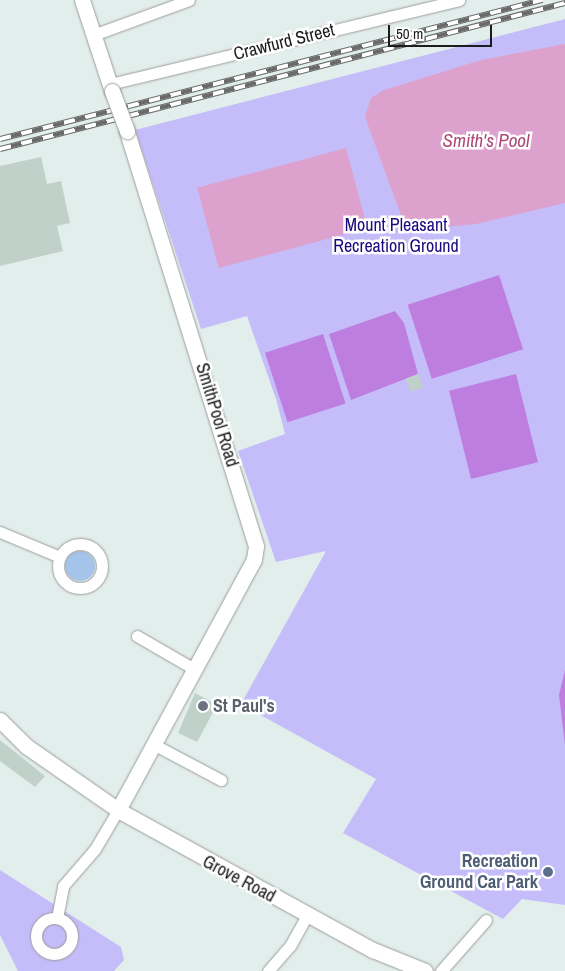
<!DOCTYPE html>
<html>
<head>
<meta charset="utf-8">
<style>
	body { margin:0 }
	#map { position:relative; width:565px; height:971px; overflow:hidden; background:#e2eeeb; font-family:"Archivo Narrow",sans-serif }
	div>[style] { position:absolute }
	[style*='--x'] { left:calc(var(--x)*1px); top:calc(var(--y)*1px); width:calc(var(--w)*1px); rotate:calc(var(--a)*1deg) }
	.grass>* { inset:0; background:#a6c4ea }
	.round { border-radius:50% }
	.park>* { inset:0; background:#c5bdfa }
	.pitch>* { inset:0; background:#be7edf; transform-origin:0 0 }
	.water>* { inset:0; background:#dda1cd; transform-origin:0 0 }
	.building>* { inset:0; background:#bfd1c8; transform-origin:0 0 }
	.roads { filter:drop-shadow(0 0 1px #9d9d9d) drop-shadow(0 0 1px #9d9d9d) }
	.minor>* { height:11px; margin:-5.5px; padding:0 5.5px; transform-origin:5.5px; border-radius:5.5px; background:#fff }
	.minor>.ring { margin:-5.5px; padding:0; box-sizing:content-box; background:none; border:11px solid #fff; border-radius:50% }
	.tertiary>* { height:15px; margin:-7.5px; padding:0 7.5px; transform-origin:7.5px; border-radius:7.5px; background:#fff }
	.rail>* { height:5.5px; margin-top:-2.75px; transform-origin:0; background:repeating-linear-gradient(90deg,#fff 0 11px,#6a6a6a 0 22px); box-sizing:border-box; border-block:1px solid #6a6a6a }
	.bridges { filter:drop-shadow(0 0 1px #9d9d9d) drop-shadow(0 0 1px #9d9d9d) }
	.tertiary-bridge>* { height:15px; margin:-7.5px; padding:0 7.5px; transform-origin:7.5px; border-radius:7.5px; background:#fff }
	.dots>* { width:14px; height:14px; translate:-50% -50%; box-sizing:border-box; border:2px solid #fff; border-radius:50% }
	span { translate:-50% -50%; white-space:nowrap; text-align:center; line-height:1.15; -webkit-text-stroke:5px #fff; paint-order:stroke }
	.street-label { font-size:18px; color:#1c1c1c }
	.park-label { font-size:18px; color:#18097c }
	.worship-label { font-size:18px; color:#5b616d; font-weight:700 }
	.left { translate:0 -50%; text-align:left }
	.service-label { font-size:18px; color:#4e5e75; font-weight:700 }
	.right { translate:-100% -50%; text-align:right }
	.water-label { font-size:19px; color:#ad4876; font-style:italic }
	.scale { position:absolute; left:388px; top:25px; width:104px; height:22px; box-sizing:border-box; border:2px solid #1c1c1c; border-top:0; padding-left:6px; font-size:15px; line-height:18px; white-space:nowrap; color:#1c1c1c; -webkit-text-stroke:4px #fff; paint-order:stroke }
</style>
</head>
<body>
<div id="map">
	<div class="grass">
		<i class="round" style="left:65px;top:551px;width:30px;height:30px"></i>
	</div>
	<div class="park">
		<i style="clip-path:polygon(565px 19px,565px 905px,522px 899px,503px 919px,343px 833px,376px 779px,241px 704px,326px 551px,276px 562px,238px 451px,285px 434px,276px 399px,247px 316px,201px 329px,135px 130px)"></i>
		<i style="clip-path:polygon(0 870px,121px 947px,124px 960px,114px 971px,18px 971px,0 935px)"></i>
	</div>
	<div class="pitch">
		<i style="left:499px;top:275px;width:78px;height:96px;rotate:72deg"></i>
		<i style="clip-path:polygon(395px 311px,404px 323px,418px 374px,351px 400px,329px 334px)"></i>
		<i style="left:323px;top:334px;width:73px;height:61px;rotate:72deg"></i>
		<i style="left:516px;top:374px;width:91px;height:69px;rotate:76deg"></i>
		<i style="clip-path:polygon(565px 670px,565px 745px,559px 695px)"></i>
	</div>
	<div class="water">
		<i style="clip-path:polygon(565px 44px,565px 203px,476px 224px,412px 230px,402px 218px,365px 117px,371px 98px,384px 90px,481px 60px)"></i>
		<i style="left:346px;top:148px;width:83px;height:154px;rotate:75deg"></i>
	</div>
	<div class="building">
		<i style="clip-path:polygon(41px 157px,47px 184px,61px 181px,70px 223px,57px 226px,63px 251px,0 266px,0 166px)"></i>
		<i style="left:418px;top:374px;width:14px;height:13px;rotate:69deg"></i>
		<i style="clip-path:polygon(195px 693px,217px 705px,197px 742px,178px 733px)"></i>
		<i style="clip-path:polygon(0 740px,45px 776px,35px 787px,0 761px)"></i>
	</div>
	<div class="roads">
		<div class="minor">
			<i style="--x:93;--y:35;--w:102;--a:-20"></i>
			<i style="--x:110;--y:84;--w:359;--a:-13.5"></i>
			<i style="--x:0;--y:532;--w:65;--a:22.6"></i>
			<i class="ring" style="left:58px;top:544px;width:33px;height:33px"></i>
			<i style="--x:137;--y:636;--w:66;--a:30.1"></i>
			<i style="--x:153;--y:744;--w:77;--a:27.9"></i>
			<i class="ring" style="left:36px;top:918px;width:25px;height:25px"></i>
			<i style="--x:57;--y:918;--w:33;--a:-79"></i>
			<i style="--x:63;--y:886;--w:49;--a:-49.1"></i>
			<i style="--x:95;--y:849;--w:45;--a:-59.5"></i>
			<i style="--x:268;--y:971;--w:33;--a:-49"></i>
			<i style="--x:290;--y:946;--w:35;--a:-61"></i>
			<i style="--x:441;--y:971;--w:68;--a:-48.6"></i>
		</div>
		<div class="tertiary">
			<i style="--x:82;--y:0;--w:96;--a:71.8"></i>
			<i style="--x:0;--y:720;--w:37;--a:45"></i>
			<i style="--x:26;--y:746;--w:112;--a:34.8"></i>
			<i style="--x:118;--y:810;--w:291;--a:28.8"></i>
			<i style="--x:373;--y:950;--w:56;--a:22"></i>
			<i style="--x:118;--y:810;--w:285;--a:-61.5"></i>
			<i style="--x:254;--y:559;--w:13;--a:-81"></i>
			<i style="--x:256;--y:546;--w:435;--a:-107.3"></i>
		</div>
	</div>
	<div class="rail">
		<i style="--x:0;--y:139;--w:560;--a:-14.38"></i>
		<i style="--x:0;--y:149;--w:584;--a:-14.49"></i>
	</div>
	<div class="bridges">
		<div class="tertiary-bridge">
			<i style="--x:112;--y:91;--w:43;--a:69.4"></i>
		</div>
	</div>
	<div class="dots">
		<i style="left:203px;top:706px;background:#6b7280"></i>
		<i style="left:548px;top:872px;background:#5c6f8a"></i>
	</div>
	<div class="street-label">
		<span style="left:284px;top:42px;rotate:-14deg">Crawfurd Street</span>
		<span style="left:217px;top:415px;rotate:73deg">SmithPool Road</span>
		<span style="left:239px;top:879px;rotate:28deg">Grove Road</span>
	</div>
	<div class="park-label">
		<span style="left:396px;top:236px">Mount Pleasant<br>Recreation Ground</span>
	</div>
	<div class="worship-label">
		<span class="left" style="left:213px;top:706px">St Paul's</span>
	</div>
	<div class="service-label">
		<span class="right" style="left:538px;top:872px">Recreation<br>Ground Car Park</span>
	</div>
	<div class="water-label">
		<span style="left:486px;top:141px">Smith's Pool</span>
	</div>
	<div class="scale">50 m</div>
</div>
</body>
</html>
